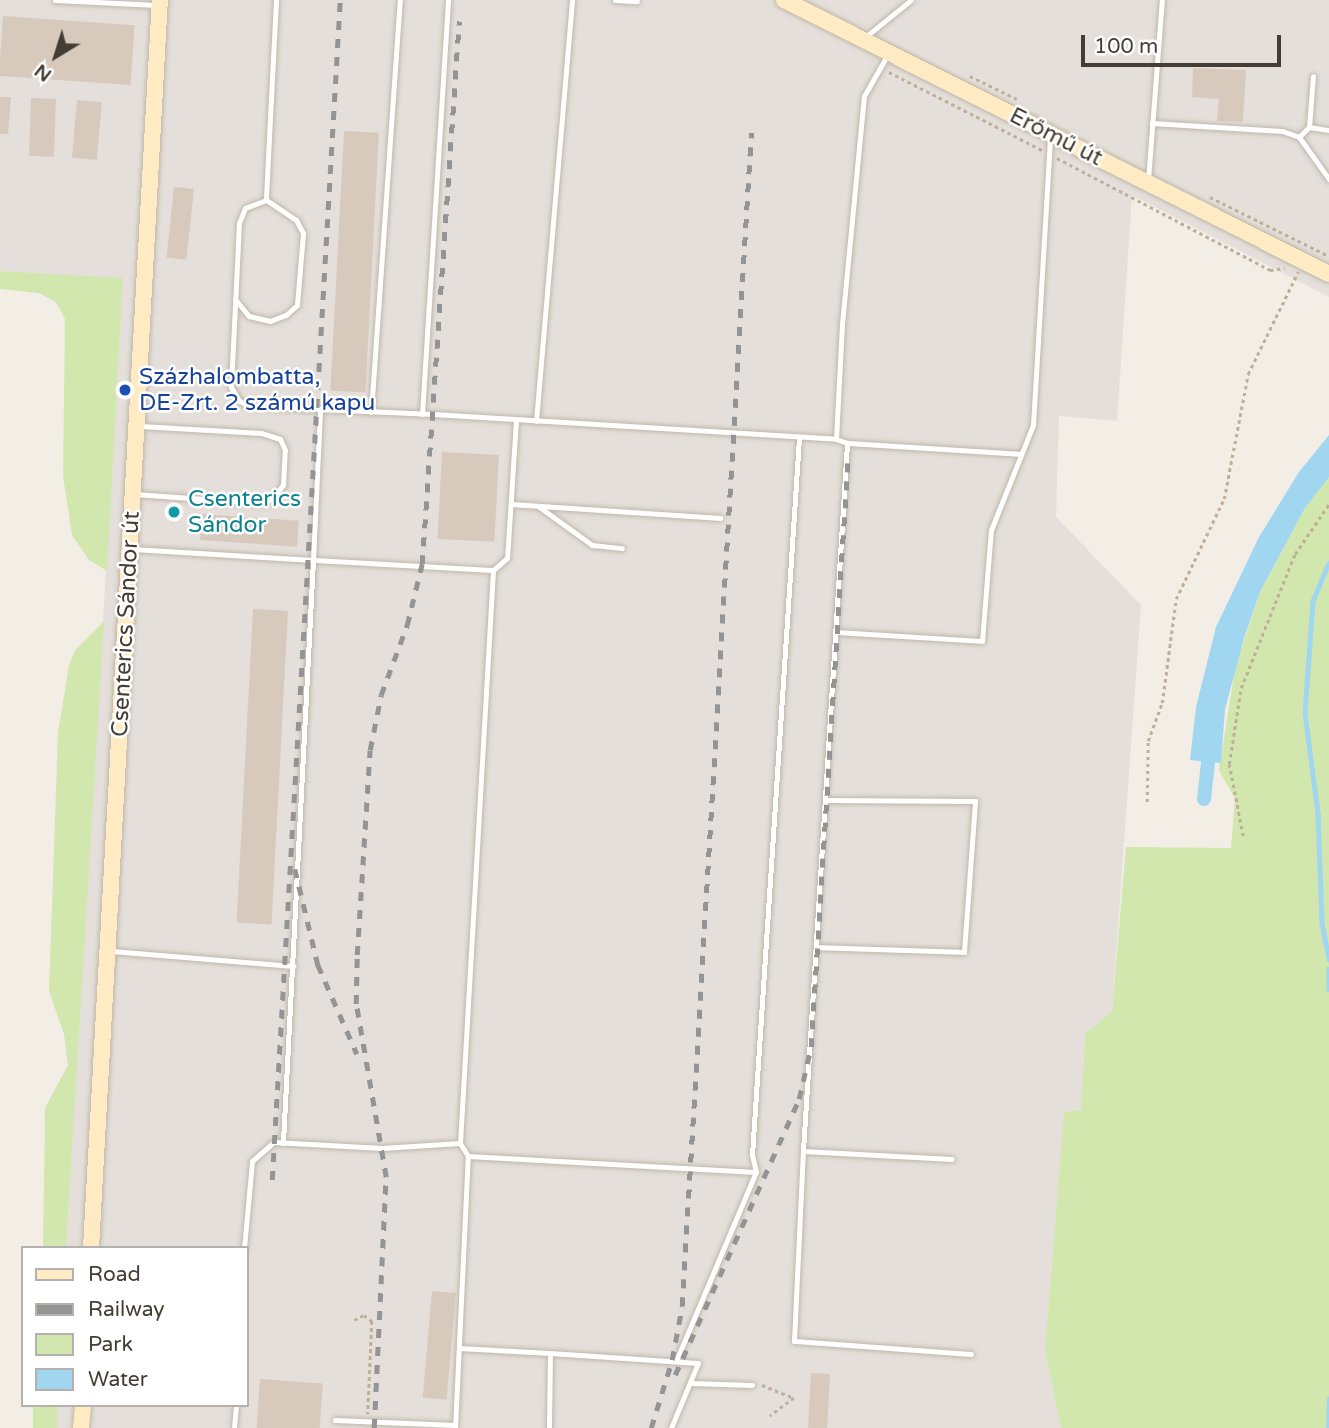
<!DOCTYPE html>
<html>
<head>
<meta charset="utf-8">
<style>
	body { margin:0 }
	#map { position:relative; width:1329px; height:1428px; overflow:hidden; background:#f2ede5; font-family:"Varela Round",sans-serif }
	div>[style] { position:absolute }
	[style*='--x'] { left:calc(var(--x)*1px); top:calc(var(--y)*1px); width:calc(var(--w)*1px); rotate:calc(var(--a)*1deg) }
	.industrial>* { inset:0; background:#e4dfda }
	.green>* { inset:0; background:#d2e7ad; transform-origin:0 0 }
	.water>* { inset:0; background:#a0d6f0 }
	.stream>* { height:4.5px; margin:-2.25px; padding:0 2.25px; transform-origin:2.25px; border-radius:2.25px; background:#a0d6f0 }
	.canal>* { height:14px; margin:-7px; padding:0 7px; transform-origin:7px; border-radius:7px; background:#a0d6f0 }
	.building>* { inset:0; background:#d7cabd; transform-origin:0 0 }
	.path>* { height:2.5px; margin-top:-1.25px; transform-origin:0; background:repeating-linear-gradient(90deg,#bfae99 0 3.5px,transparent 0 7px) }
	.roads { filter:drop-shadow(0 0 2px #c1b7aa) drop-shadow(0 0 2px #c1b7aa) }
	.lane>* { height:5px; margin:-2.5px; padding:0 2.5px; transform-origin:2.5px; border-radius:2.5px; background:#fff }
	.secondary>* { height:16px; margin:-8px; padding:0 8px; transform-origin:8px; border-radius:8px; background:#feebc3 }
	.rail>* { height:4.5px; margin-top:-2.25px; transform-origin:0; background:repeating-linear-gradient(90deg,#949494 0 9px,transparent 0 18px) }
	.dots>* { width:19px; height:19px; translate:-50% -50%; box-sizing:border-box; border:4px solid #fff; border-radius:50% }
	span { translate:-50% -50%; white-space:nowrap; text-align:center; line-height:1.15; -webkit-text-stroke:5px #fff; paint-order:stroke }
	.street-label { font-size:23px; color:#453d34 }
	.transit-label { font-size:23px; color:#164399 }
	.left { translate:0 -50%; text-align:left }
	.culture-label { font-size:23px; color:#0d838f }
	.legend { position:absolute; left:21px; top:1246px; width:228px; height:161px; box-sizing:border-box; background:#fff; border:2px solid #b5b1ae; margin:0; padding:9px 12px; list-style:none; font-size:21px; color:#453d34 }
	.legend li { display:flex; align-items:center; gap:14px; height:35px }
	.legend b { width:35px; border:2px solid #b5b1ae }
	.north { position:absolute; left:21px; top:21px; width:70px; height:70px; -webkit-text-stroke:5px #fff; paint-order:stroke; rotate:218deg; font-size:19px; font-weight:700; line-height:28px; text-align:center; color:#453d34 }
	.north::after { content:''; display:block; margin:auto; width:24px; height:32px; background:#453d34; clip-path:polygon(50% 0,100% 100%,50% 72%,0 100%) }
	.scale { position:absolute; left:1081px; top:35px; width:200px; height:32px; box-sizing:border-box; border:4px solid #453d34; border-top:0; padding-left:9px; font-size:21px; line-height:24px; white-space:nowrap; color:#453d34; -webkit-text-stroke:5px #fff; paint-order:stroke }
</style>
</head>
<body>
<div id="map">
	<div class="industrial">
		<i style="clip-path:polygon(0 0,1329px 0,1329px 297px,1132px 195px,1117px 421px,1059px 416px,1056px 517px,1141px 605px,1112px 1011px,1085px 1034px,1081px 1111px,1064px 1113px,1045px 1350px,1061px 1428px,56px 1428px,57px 1405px,247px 1405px,247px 1248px,66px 1248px,123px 279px,0 271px)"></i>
	</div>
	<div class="green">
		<i style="clip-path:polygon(0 271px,123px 278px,107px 571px,89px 560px,72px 535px,63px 476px,65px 319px,56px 302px,39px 293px,0 289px)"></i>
		<i style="clip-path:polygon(1329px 477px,1329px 1428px,1061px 1428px,1045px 1350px,1064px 1112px,1081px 1110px,1085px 1034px,1112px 1011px,1126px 847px,1231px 848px,1235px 799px,1219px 770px,1235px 668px,1260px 592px,1305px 508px)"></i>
		<i style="clip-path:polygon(104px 621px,66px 1248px,43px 1248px,45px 1108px,68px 1065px,64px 1034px,49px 991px,58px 733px,69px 665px,75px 650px)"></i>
		<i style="left:33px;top:1405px;width:24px;height:23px"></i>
	</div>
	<div class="water">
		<i style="clip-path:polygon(1329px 435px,1329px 477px,1305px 508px,1260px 592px,1245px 635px,1225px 709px,1221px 763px,1190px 760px,1196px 707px,1216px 627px,1259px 537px,1299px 472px)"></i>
	</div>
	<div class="stream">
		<i style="--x:1329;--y:563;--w:41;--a:112.8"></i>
		<i style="--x:1313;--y:601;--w:112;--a:94.1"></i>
		<i style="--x:1305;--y:713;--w:101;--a:82.6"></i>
		<i style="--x:1318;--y:813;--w:110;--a:87.9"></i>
		<i style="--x:1322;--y:923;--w:37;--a:79"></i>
		<i style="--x:1329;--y:969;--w:20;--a:90"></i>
		<i style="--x:1328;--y:1428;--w:29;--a:-88"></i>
	</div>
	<div class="canal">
		<i style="--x:1204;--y:799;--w:54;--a:-83.7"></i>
	</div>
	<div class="building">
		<i style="left:3px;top:16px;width:132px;height:60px;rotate:4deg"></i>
		<i style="clip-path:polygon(1193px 68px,1246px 70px,1243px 122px,1217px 121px,1219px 99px,1192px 97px)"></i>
		<i style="clip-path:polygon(0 97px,11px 97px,8px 134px,0 134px)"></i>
		<i style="left:31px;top:98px;width:25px;height:58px;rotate:2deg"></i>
		<i style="left:77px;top:100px;width:25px;height:58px;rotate:5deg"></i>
		<i style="left:344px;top:131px;width:35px;height:260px;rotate:3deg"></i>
		<i style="left:174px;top:187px;width:20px;height:71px;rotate:6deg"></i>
		<i style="left:442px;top:452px;width:57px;height:87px;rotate:3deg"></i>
		<i style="left:202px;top:514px;width:97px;height:26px;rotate:4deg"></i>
		<i style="left:253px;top:609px;width:35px;height:314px;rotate:3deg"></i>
		<i style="left:432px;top:1291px;width:24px;height:107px;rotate:5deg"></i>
		<i style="left:811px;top:1373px;width:19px;height:55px;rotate:3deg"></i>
		<i style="left:260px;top:1379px;width:63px;height:49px;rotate:4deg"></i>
	</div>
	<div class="path">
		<i style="--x:889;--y:72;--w:172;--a:27"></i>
		<i style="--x:970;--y:76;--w:52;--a:26.1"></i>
		<i style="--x:1057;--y:158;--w:241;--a:27.7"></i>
		<i style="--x:1270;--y:270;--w:15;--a:-8"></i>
		<i style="--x:1210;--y:197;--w:133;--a:26.4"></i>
		<i style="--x:1147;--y:802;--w:61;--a:-89.1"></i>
		<i style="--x:1148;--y:741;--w:40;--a:-69.8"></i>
		<i style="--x:1162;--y:703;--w:105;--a:-82.3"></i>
		<i style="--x:1176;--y:599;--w:111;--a:-64.4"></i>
		<i style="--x:1224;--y:499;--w:127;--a:-79.1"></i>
		<i style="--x:1248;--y:374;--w:114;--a:-63.9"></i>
		<i style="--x:1243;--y:836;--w:73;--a:-101"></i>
		<i style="--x:1229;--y:764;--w:77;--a:-81"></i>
		<i style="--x:1241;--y:688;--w:144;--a:-68.1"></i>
		<i style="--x:1295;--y:554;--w:60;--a:-55.8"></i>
		<i style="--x:354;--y:1320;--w:11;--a:-27"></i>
		<i style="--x:364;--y:1315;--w:10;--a:37"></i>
		<i style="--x:372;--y:1321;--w:93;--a:92.5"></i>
		<i style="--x:762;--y:1385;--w:35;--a:22"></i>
		<i style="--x:794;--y:1398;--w:30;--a:143"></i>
	</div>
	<div class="roads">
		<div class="lane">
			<i style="--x:55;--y:0;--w:102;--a:2.8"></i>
			<i style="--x:276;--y:0;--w:200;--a:92.9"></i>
			<i style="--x:266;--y:200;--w:22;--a:159"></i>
			<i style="--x:245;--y:208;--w:16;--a:112"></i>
			<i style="--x:239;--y:223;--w:164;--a:92.8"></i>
			<i style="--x:231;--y:387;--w:16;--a:60"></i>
			<i style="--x:239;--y:401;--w:13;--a:23"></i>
			<i style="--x:251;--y:406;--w:69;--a:2.5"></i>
			<i style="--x:615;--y:0;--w:22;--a:3"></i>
			<i style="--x:864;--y:38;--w:60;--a:-39"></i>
			<i style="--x:1152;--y:123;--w:130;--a:3.5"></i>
			<i style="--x:1282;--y:131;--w:18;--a:19"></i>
			<i style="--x:1299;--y:137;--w:52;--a:54.5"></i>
			<i style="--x:1309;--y:127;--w:20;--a:9"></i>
			<i style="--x:1299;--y:137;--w:14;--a:-45"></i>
			<i style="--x:1309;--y:127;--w:51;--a:-85.5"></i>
			<i style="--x:1148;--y:180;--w:181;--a:-85.6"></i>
			<i style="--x:235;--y:299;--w:22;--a:51"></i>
			<i style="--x:249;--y:316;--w:22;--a:13"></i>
			<i style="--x:270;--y:321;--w:17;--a:-21"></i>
			<i style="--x:286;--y:315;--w:15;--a:-42"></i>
			<i style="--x:297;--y:305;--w:72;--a:-85.2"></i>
			<i style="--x:303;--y:233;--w:15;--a:-118"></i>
			<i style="--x:296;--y:220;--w:36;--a:-146"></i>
			<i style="--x:371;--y:412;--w:413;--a:-86"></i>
			<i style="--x:422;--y:414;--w:415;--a:-86.4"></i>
			<i style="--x:516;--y:420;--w:138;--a:93.7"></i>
			<i style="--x:507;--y:558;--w:18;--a:139"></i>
			<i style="--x:493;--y:570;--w:180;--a:-176.8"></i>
			<i style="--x:313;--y:560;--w:151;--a:-87.3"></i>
			<i style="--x:320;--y:409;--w:113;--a:2.5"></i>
			<i style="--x:433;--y:414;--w:404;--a:3.5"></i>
			<i style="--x:836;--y:439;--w:12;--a:20"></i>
			<i style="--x:536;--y:421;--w:423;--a:-85.1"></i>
			<i style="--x:836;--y:439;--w:115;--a:-87"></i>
			<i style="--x:842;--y:324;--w:229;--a:-84.5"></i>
			<i style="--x:864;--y:96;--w:48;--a:-60.3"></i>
			<i style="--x:135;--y:494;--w:125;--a:4.1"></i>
			<i style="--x:260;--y:503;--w:13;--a:-18"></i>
			<i style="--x:272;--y:499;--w:18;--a:-52"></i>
			<i style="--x:283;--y:485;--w:35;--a:-87"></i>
			<i style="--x:285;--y:450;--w:12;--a:-114"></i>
			<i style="--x:280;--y:439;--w:20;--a:-162"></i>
			<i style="--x:261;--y:433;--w:121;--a:-176.7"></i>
			<i style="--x:511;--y:504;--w:210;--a:3.8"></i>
			<i style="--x:538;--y:506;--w:67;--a:35.8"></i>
			<i style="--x:592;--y:545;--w:30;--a:6"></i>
			<i style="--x:133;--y:549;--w:180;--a:3.5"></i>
			<i style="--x:313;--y:560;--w:584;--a:92.95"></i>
			<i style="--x:835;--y:632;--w:147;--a:3.5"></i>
			<i style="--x:982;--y:641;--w:111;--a:-85.4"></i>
			<i style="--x:991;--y:530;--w:113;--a:-68.2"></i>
			<i style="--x:1033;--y:425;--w:288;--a:-86.6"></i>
			<i style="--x:816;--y:947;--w:148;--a:1.9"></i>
			<i style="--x:964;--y:952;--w:151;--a:-85.8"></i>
			<i style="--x:975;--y:801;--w:149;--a:-179.6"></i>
			<i style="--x:111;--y:951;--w:183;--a:4.7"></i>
			<i style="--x:803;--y:1151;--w:149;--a:3.1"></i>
			<i style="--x:468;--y:1156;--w:288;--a:3.2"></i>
			<i style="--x:756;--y:1172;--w:17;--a:-103"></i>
			<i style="--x:752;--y:1155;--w:720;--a:-86.25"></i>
			<i style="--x:244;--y:1248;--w:87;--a:-84.7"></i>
			<i style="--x:252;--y:1161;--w:29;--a:-41"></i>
			<i style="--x:274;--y:1142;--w:108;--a:3.2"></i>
			<i style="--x:382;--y:1148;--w:78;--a:-3.7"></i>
			<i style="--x:459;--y:1348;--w:91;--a:3.1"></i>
			<i style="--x:550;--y:1353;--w:75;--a:90.8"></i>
			<i style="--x:550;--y:1353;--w:148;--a:3.9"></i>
			<i style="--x:698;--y:1363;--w:70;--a:112.6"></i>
			<i style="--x:971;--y:1354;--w:177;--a:-175.8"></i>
			<i style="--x:794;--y:1341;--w:190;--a:-87.3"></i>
			<i style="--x:803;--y:1151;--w:709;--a:-86.44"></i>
			<i style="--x:847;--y:443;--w:173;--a:3.6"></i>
			<i style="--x:676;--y:1361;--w:205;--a:-67.1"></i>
			<i style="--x:690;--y:1383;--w:62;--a:1.8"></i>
			<i style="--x:335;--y:1420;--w:120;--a:2.4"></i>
			<i style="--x:234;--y:1428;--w:23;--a:-85"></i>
			<i style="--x:455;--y:1428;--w:272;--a:-87.3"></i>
			<i style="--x:468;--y:1156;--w:15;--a:-122"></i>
			<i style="--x:460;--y:1143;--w:574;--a:-86.7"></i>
		</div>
		<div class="secondary">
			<i style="--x:784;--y:0;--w:610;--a:26.69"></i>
			<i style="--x:91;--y:1248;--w:1250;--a:-86.84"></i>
			<i style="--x:81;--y:1428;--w:23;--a:-85"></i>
		</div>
	</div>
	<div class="rail">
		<i style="--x:295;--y:869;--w:99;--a:76.5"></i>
		<i style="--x:318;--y:965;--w:97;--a:66.3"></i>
		<i style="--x:272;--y:1180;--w:1182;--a:-86.7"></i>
		<i style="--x:675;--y:1375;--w:303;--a:-65.8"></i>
		<i style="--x:799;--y:1099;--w:53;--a:-77"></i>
		<i style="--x:811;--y:1047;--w:593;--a:-86.42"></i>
		<i style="--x:374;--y:1428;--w:251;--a:-87.3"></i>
		<i style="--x:386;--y:1177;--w:176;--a:-99.8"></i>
		<i style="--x:356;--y:1004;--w:49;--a:-88.8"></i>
		<i style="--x:357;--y:955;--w:205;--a:-86.4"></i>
		<i style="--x:370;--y:750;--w:56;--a:-78.7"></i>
		<i style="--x:381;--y:695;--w:75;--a:-69.6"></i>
		<i style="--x:407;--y:625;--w:63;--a:-76.2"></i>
		<i style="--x:422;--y:564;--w:544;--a:-86.1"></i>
		<i style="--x:651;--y:1428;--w:71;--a:-72.8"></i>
		<i style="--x:672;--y:1360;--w:55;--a:-79.5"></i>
		<i style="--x:682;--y:1306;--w:1175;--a:-86.63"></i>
	</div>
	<div class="dots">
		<i style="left:125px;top:390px;background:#1a4fb4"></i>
		<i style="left:174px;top:512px;background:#0f9aa8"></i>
	</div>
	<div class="street-label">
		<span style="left:1056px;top:137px;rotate:27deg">Erőmű út</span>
		<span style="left:126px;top:624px;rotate:-87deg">Csenterics Sándor út</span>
	</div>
	<div class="transit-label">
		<span class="left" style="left:139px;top:390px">Százhalombatta,<br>DE-Zrt. 2 számú kapu</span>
	</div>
	<div class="culture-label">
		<span class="left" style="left:188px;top:512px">Csenterics<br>Sándor</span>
	</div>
	<ul class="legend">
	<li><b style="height:9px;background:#feebc3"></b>Road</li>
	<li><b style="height:9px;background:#949494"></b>Railway</li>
	<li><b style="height:19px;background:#d2e7ad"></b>Park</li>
	<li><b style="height:19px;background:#a0d6f0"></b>Water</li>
	</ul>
	<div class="north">N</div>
	<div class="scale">100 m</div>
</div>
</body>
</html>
